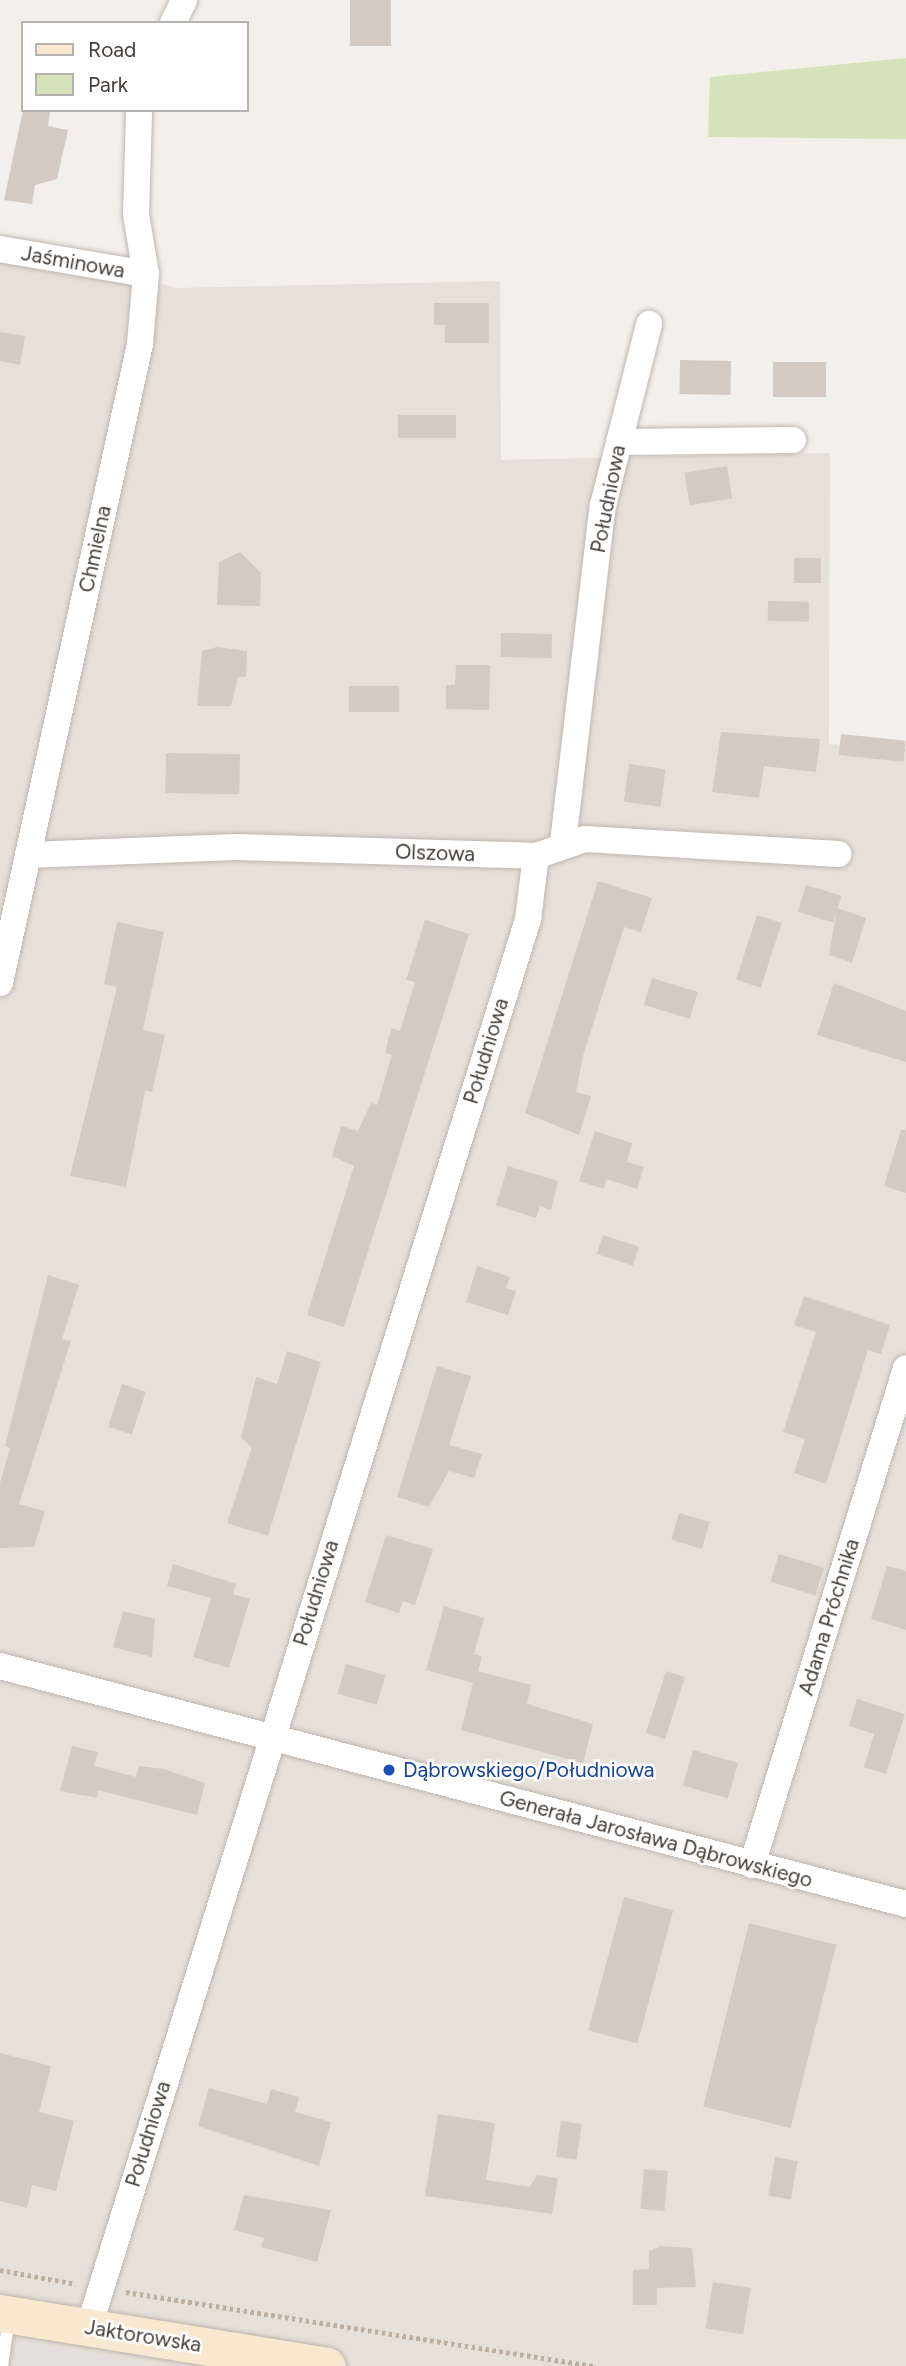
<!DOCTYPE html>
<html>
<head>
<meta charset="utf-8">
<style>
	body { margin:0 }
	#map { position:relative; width:906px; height:2366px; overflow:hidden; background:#f3efeb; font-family:Figtree,sans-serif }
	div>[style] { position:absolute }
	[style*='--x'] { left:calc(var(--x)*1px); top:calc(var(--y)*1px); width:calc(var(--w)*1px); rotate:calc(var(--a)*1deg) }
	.residential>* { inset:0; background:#e6e0d9 }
	.industrial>* { inset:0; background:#e3dfdc }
	.green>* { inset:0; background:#d6e2b9 }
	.building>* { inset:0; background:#d4cac1; transform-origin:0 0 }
	.path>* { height:4.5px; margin-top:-2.25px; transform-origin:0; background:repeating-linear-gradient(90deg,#beafa1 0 3.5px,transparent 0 7px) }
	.roads { filter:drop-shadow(0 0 2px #beb6ae) drop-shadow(0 0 2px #beb6ae) }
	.lane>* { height:12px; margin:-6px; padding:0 6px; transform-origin:6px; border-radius:6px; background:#fff }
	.street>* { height:26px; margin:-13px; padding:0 13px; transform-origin:13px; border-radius:13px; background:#fff }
	.secondary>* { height:37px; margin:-18.5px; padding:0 18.5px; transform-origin:18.5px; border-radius:18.5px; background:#f8e8d0 }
	.dots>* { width:19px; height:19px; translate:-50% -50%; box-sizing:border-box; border:4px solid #fff; border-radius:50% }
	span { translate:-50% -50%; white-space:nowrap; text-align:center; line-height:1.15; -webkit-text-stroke:5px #fff; paint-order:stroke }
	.street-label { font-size:21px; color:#463f39 }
	.transit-label { font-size:21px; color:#164399 }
	.left { translate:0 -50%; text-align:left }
	.legend { position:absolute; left:21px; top:21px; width:228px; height:91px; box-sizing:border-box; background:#fff; border:2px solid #b5b2b0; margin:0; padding:9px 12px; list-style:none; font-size:21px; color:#463f39 }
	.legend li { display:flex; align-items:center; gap:14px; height:35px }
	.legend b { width:35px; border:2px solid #b5b2b0 }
</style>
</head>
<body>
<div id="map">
	<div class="residential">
		<i style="clip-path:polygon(0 239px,176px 288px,500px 281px,501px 460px,830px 453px,829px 744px,906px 749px,906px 2366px,152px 2366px,0 2340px)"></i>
	</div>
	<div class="industrial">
		<i style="clip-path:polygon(0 2339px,161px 2366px,0 2366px)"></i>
	</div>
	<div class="green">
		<i style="clip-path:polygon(906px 58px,906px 139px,708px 137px,710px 77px)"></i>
	</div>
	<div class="building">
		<i style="left:350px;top:0;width:41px;height:46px"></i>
		<i style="clip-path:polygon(23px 110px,50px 112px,48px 126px,68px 130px,57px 179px,35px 185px,32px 204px,4px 200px)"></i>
		<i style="clip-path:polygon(434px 303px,489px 303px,489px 343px,445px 343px,445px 325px,434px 325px)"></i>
		<i style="clip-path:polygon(0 332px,25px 336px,20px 365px,0 361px)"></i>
		<i style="left:680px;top:360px;width:51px;height:34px;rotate:1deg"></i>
		<i style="left:773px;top:362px;width:53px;height:35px"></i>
		<i style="left:398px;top:415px;width:58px;height:23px"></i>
		<i style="left:727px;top:466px;width:33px;height:43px;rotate:81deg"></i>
		<i style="clip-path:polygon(240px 552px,261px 573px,260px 606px,217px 605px,219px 562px)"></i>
		<i style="left:794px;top:558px;width:27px;height:25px"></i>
		<i style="left:768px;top:601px;width:41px;height:20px;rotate:1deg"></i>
		<i style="left:501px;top:633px;width:51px;height:24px;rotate:1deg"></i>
		<i style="clip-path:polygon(217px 647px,247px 651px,246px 677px,238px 677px,231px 706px,197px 706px,202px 651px)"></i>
		<i style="clip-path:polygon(456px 665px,490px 665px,489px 710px,446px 709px,446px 685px,455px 685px)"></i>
		<i style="left:349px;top:686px;width:50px;height:26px"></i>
		<i style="clip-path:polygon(721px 732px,820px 739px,816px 772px,764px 766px,759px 798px,712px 792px)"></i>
		<i style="left:841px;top:734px;width:65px;height:21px;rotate:6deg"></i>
		<i style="left:166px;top:753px;width:74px;height:40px;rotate:1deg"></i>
		<i style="left:629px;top:764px;width:37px;height:38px;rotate:8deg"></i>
		<i style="clip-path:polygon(598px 881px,652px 898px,641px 932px,624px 927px,583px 1056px,576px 1092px,591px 1096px,579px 1135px,525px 1113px)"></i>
		<i style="left:806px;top:885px;width:37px;height:28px;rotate:17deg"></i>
		<i style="clip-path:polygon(837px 908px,866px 918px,852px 963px,829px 955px)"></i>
		<i style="left:757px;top:915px;width:26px;height:68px;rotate:18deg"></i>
		<i style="clip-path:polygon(425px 920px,469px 934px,344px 1327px,307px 1315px,354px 1166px,332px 1156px,341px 1126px,358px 1131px,371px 1103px,377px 1105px,392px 1055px,385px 1053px,388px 1040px,392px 1028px,400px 1031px,415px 982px,406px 980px)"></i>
		<i style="clip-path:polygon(117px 922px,164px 932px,143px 1030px,165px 1035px,152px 1092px,145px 1091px,126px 1187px,70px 1176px,117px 987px,104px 984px)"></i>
		<i style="left:652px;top:978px;width:48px;height:28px;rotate:17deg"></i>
		<i style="clip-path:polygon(834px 983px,906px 1011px,906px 1062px,817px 1035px)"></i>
		<i style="clip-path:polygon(901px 1130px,906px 1130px,906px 1193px,884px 1186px)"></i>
		<i style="clip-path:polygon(595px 1131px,632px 1143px,627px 1162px,644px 1167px,637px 1189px,606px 1179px,604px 1189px,579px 1181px)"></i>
		<i style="clip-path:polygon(508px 1166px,558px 1181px,551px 1210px,540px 1206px,536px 1218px,496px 1205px)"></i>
		<i style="left:603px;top:1235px;width:38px;height:20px;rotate:18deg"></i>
		<i style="clip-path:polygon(477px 1266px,510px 1277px,506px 1288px,516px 1291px,508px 1315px,466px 1302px)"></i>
		<i style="clip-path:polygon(48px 1275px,79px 1285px,62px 1339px,71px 1341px,19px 1504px,45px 1511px,34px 1547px,0 1548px,0 1483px,10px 1448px,5px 1446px)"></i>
		<i style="clip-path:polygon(804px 1296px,890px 1325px,881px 1354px,868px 1350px,826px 1484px,794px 1473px,805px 1439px,783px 1432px,816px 1332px,794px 1325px)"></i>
		<i style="clip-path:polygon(287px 1351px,321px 1362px,268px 1536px,227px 1523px,252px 1447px,241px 1438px,256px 1377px,277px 1384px)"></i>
		<i style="clip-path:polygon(437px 1366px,471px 1376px,449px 1445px,482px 1454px,474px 1478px,449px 1471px,429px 1507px,397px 1497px)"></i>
		<i style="left:122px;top:1384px;width:25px;height:45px;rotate:18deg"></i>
		<i style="left:679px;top:1513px;width:32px;height:28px;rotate:16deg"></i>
		<i style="clip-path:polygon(386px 1535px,433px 1549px,415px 1605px,403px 1601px,399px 1613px,365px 1602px)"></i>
		<i style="left:779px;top:1554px;width:47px;height:29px;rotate:17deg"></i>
		<i style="clip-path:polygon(173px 1564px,236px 1584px,233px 1594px,250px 1599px,229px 1668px,193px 1657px,211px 1598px,167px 1586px)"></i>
		<i style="clip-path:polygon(887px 1566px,906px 1571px,906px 1630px,871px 1619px)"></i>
		<i style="clip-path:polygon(444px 1606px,484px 1618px,474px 1654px,482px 1657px,478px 1671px,531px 1685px,527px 1704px,593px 1724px,583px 1763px,461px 1730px,473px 1683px,426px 1670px)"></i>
		<i style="clip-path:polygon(123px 1611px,155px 1619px,152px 1657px,113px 1647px)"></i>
		<i style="left:346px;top:1664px;width:41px;height:31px;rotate:16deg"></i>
		<i style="left:666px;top:1671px;width:20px;height:65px;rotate:18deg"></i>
		<i style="clip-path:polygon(857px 1699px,905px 1714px,886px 1774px,864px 1767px,874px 1734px,849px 1726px)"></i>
		<i style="clip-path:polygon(72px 1746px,98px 1752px,94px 1766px,136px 1777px,139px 1766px,163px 1769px,205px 1783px,197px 1815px,98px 1790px,97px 1798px,60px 1791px)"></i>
		<i style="left:693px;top:1750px;width:47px;height:37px;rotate:16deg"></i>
		<i style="left:624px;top:1897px;width:51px;height:138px;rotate:15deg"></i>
		<i style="left:749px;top:1923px;width:90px;height:189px;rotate:14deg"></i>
		<i style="clip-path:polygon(0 2053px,51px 2066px,39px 2112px,74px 2121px,56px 2191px,32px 2185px,27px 2208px,0 2201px)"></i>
		<i style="clip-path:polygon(209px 2088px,267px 2104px,271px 2089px,299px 2097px,295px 2112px,331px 2122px,319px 2166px,198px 2126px)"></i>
		<i style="clip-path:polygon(438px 2114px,495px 2123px,486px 2180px,530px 2187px,537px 2175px,558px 2178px,552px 2214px,425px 2196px)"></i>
		<i style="left:561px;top:2121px;width:21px;height:36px;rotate:8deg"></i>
		<i style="left:775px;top:2157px;width:23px;height:39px;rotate:10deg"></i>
		<i style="left:644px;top:2169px;width:24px;height:40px;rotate:5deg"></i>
		<i style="clip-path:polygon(244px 2195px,331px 2210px,317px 2262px,261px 2247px,264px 2238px,234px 2230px)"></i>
		<i style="clip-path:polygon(661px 2246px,692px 2248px,696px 2287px,657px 2288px,657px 2305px,633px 2305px,633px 2270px,649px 2269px,649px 2251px)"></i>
		<i style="left:713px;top:2282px;width:38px;height:47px;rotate:9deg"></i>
	</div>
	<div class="path">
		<i style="--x:0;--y:2270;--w:77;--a:10.4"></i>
		<i style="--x:126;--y:2292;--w:475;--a:9"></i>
	</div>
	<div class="roads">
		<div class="lane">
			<i style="--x:2;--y:2366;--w:49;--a:-81.7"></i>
		</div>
		<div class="street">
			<i style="--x:173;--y:23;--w:25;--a:-64"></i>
			<i style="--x:0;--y:249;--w:148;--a:9.7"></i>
			<i style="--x:619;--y:442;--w:174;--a:-0.7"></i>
			<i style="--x:563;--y:843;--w:340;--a:-83.3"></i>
			<i style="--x:603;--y:505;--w:187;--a:-75.7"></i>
			<i style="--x:28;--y:855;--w:208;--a:-2.2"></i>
			<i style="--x:236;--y:847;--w:300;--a:1.7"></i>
			<i style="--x:536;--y:856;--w:52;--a:-19.1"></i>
			<i style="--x:585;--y:839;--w:254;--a:3.4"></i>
			<i style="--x:0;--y:983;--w:654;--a:-77.64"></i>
			<i style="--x:140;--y:344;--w:70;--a:-85.1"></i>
			<i style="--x:146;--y:274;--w:61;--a:-99.5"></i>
			<i style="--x:136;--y:214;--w:104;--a:-88.3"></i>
			<i style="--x:0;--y:1666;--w:937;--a:14.72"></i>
			<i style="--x:752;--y:1865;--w:520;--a:-72.78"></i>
			<i style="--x:89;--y:2327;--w:1475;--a:-72.68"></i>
			<i style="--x:528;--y:919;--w:64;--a:-82.8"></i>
		</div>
		<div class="secondary">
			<i style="--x:0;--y:2313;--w:331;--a:9.2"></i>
		</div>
	</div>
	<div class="dots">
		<i style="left:389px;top:1770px;background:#1a4fb4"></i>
	</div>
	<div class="street-label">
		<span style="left:73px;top:262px;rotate:10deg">Jaśminowa</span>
		<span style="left:608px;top:499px;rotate:-79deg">Południowa</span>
		<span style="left:95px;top:549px;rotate:-78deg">Chmielna</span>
		<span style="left:435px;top:853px;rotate:2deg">Olszowa</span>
		<span style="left:486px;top:1051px;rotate:-73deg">Południowa</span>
		<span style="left:316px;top:1593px;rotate:-73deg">Południowa</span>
		<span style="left:829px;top:1617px;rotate:-73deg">Adama Próchnika</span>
		<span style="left:656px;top:1839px;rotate:15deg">Generała Jarosława Dąbrowskiego</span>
		<span style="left:148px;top:2134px;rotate:-73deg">Południowa</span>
		<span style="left:143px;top:2336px;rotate:9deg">Jaktorowska</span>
	</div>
	<div class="transit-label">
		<span class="left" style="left:403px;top:1770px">Dąbrowskiego/Południowa</span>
	</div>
	<ul class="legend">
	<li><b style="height:9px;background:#f8e8d0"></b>Road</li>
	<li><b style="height:19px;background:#d6e2b9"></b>Park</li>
	</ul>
</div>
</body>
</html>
